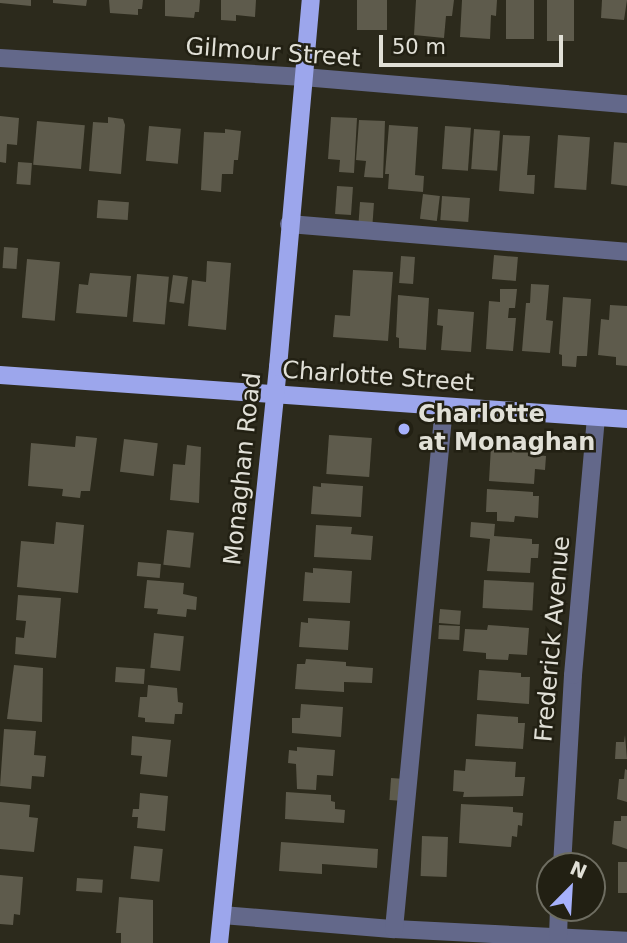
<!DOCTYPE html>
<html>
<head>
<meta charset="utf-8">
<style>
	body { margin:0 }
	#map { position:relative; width:627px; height:943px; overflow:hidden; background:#2c2a1c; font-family:"DejaVu Sans",sans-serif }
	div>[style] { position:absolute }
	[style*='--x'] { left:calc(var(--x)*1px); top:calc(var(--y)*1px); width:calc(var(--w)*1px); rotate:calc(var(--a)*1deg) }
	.building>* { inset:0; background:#5e5b4c; transform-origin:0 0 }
	.minor>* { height:18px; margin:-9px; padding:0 9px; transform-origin:9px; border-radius:9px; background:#63688a }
	.major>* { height:18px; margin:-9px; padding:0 9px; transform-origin:9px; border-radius:9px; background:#9ca6ec }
	.dots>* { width:19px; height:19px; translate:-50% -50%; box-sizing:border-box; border:4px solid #222013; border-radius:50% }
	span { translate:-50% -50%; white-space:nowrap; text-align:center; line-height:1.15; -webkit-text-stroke:5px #222013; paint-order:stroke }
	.street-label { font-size:24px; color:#e1e0d7 }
	.poi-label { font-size:24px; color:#e1e0d7; font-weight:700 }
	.left { translate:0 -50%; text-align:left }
	.north { position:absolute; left:536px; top:852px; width:70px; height:70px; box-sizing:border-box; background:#222013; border:2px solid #6e6d61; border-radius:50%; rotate:24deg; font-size:19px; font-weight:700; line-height:28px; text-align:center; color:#e1e0d7 }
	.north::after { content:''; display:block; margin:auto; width:24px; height:32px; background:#a6b1fc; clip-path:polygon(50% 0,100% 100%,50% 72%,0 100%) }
	.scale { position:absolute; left:379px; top:35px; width:184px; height:32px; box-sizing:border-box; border:4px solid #e1e0d7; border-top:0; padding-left:9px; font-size:21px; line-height:24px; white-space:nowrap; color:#e1e0d7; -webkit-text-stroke:5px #222013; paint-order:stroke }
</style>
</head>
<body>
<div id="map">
	<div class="building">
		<i style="clip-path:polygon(0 0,31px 0,31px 6px,0 3px)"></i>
		<i style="clip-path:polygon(53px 0,87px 0,86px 6px,53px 3px)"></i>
		<i style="clip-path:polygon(109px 0,143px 0,142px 9px,138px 9px,138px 15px,110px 13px)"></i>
		<i style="clip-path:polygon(165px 0,200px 0,199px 12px,195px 12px,194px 18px,165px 16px)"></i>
		<i style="clip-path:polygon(221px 0,256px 0,255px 17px,236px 15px,236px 21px,221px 20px)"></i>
		<i style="left:357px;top:0;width:30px;height:30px"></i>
		<i style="clip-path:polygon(416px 0,454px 0,452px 16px,446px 16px,444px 38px,414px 35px)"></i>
		<i style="clip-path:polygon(462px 0,497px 0,496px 16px,491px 15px,490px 39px,460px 37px)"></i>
		<i style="left:506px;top:0;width:28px;height:39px"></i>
		<i style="left:547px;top:0;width:27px;height:41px"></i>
		<i style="clip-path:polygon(602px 0,627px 0,624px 20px,601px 18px)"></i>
		<i style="clip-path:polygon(0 116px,19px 118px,17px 145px,7px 144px,6px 163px,0 162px)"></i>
		<i style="clip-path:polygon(108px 117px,123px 119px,125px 125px,121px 174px,89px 171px,93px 122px,108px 123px)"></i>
		<i style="clip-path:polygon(331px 117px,357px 118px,354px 173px,339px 172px,340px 160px,328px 159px)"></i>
		<i style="clip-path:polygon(359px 120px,385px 121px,383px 178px,364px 177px,366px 161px,356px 160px)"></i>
		<i style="left:37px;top:121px;width:48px;height:44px;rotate:5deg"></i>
		<i style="clip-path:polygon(389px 125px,418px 127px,415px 175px,424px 176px,423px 192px,388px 189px,389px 174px,385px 174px)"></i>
		<i style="left:149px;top:126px;width:32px;height:35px;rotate:5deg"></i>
		<i style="left:445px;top:126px;width:26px;height:43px;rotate:4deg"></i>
		<i style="clip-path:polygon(225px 129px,241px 131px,238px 160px,234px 160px,233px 174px,222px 174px,221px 192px,201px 190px,204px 132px,225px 133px)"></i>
		<i style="left:474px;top:129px;width:26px;height:40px;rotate:4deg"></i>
		<i style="clip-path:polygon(503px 135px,530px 136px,527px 175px,535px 175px,534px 194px,499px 191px)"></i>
		<i style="left:558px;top:135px;width:32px;height:53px;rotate:4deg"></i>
		<i style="clip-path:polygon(614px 142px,627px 143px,627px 186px,611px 184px)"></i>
		<i style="left:18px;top:162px;width:14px;height:22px;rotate:4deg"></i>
		<i style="left:337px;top:186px;width:16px;height:28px;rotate:4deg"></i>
		<i style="left:423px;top:194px;width:17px;height:25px;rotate:7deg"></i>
		<i style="left:442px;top:196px;width:28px;height:24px;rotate:4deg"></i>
		<i style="left:98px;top:200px;width:31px;height:18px;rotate:4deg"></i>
		<i style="left:360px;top:202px;width:14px;height:22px;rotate:4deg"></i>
		<i style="left:4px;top:247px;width:14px;height:21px;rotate:4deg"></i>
		<i style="left:494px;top:255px;width:24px;height:24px;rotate:5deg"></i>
		<i style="left:401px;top:256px;width:14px;height:27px;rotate:4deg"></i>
		<i style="left:27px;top:259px;width:33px;height:59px;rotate:5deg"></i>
		<i style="clip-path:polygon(207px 261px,231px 263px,226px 330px,188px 326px,192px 280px,206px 282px)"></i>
		<i style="clip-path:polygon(353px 270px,393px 272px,388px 341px,333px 337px,335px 315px,350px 316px)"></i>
		<i style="clip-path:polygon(90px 273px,131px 276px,127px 317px,76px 313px,79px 284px,88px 285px)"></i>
		<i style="left:137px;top:274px;width:32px;height:48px;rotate:5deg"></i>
		<i style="left:173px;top:275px;width:15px;height:27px;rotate:8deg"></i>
		<i style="clip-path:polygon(531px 284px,549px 285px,546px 320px,553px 321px,550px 353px,522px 351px,526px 303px,530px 303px)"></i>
		<i style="clip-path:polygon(500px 289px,517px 289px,515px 308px,509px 308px,508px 318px,516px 318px,513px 351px,486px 349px,489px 301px,500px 302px)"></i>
		<i style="clip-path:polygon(398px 295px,429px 298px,426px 350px,399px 348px,399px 338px,396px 337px)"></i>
		<i style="clip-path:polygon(563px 297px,591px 299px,587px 356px,577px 356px,576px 367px,562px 366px,562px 355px,559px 354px)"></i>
		<i style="clip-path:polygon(610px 305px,627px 306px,627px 366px,616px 365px,616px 357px,598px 355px,601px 319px,609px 320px)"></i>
		<i style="clip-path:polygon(438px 309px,474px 312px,471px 352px,441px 350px,443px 326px,437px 325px)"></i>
		<i style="left:329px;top:435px;width:43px;height:39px;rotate:4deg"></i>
		<i style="clip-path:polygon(76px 436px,97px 438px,90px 491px,81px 491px,80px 498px,62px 496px,63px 489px,28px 486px,31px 443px,75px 447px)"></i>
		<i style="left:124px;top:439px;width:34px;height:33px;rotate:7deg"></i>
		<i style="clip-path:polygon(187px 445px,201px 447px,199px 503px,170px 500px,173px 464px,185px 465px)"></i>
		<i style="clip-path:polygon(491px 446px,537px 449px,536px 455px,546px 456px,545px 470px,535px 469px,534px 484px,489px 481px)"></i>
		<i style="clip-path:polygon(321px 483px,363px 486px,361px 517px,311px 514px,313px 486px,321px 487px)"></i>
		<i style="clip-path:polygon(487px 489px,533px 492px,533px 496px,539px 496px,538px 518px,515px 516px,514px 522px,497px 521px,497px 512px,486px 512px)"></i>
		<i style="clip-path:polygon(56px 522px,84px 525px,78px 593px,17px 587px,21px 541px,54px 544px)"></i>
		<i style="clip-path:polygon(471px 522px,495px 524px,494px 536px,532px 539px,532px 544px,539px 544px,538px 558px,531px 558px,530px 573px,487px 571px,490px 539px,470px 537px)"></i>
		<i style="clip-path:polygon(316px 525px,352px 527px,351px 534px,373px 536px,371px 560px,314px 557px)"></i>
		<i style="left:167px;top:530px;width:27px;height:35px;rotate:6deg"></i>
		<i style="left:138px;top:562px;width:23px;height:14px;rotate:5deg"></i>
		<i style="clip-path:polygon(313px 568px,352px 571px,350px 603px,303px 601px,305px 572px,313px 573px)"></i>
		<i style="clip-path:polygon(147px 580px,184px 583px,183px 594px,197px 597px,196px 610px,187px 609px,186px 617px,157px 614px,158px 609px,144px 608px)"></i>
		<i style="left:484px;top:580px;width:50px;height:28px;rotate:3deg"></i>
		<i style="clip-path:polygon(18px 595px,61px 598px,56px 658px,15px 654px,16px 637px,24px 638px,26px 621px,16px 620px)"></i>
		<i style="left:440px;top:609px;width:21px;height:14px;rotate:5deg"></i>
		<i style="clip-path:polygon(308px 618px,350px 621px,348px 650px,299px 647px,301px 622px,308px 623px)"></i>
		<i style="left:439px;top:625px;width:21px;height:14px;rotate:3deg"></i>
		<i style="clip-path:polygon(488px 625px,529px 628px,527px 655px,509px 654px,508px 660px,486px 659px,486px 653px,463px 651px,465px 629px,487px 630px)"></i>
		<i style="left:154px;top:633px;width:30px;height:35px;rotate:6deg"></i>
		<i style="clip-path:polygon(306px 659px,346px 662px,346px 666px,373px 668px,372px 683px,344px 682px,344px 692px,295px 689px,297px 664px,305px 664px)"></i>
		<i style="clip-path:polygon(14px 665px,43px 668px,42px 722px,7px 719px)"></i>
		<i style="left:116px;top:667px;width:29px;height:15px;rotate:4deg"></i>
		<i style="clip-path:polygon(479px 670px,521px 673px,521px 677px,530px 677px,529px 704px,477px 700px)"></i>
		<i style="clip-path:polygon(148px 685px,177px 688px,178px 702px,183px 703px,182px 714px,175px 714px,174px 724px,145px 722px,145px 718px,138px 717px,140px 697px,147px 697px)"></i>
		<i style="clip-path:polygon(301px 704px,343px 707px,341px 737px,292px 733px,292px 718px,300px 718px)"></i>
		<i style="clip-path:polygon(477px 714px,518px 717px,518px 723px,525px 723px,523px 749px,475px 746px)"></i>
		<i style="clip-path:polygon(4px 729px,36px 731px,34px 755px,46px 756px,44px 777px,32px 776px,31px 789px,0 786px)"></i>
		<i style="clip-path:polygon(625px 735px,627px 759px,615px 759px,616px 742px,624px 742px)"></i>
		<i style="clip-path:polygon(132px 736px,171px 740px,167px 777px,140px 774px,142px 756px,131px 755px)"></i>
		<i style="clip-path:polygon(297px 747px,335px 750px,333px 776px,317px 775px,316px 790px,297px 789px,296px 764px,288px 763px,289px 750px,297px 751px)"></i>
		<i style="clip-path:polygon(466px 759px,516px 762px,515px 777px,525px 777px,523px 796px,463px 797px,464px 792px,453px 791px,454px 770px,465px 771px)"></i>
		<i style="clip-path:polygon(625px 769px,627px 770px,627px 802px,617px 799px,619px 779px,624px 779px)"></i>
		<i style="left:391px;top:778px;width:14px;height:22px;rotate:4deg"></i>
		<i style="clip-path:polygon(286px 792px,331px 795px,331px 801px,335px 802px,335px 809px,345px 810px,344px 823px,285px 819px)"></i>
		<i style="clip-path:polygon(140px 793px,168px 796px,165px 831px,137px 828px,138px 817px,132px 817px,133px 809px,139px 809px)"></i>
		<i style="clip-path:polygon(0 802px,30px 805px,29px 817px,38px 818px,34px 852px,0 849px)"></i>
		<i style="clip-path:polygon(461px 804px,513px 807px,513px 812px,523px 813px,522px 826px,518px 825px,517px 837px,512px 836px,511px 847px,459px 843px)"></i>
		<i style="clip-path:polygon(621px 816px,627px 816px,627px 849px,612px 844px,614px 821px,621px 821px)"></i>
		<i style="left:422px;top:836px;width:26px;height:40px;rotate:2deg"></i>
		<i style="clip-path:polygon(281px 842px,378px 849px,377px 868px,322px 864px,322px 874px,279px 871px)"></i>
		<i style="left:134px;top:846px;width:29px;height:33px;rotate:6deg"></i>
		<i style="left:618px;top:862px;width:9px;height:31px"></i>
		<i style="clip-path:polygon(0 875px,23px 877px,20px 915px,14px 914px,13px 925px,0 924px)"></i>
		<i style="left:77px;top:878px;width:26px;height:13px;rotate:4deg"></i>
		<i style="clip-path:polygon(119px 897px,153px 900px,153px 943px,121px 943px,121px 933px,116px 933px)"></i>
	</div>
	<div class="minor">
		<i style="--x:0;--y:58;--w:304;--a:3.6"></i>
		<i style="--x:303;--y:77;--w:325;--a:4.8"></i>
		<i style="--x:289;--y:224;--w:339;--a:4.7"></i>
		<i style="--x:562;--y:866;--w:191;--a:-86.7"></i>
		<i style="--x:573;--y:675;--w:259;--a:-84.9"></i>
		<i style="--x:222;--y:915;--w:173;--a:4.7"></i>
		<i style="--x:394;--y:929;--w:233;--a:2.9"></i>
		<i style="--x:394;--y:929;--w:524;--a:-84.53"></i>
		<i style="--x:558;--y:937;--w:29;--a:-88"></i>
	</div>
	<div class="major">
		<i style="--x:0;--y:375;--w:629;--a:4.01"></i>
		<i style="--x:219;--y:943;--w:579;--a:-84.15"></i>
		<i style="--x:278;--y:367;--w:368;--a:-84.9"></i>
	</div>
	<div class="dots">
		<i style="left:404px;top:429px;background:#a6b1fc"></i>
	</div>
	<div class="street-label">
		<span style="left:273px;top:53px;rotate:4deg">Gilmour Street</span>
		<span style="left:378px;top:377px;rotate:4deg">Charlotte Street</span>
		<span style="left:243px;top:469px;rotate:-84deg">Monaghan Road</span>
		<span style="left:553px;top:639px;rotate:-85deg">Frederick Avenue</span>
	</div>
	<div class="poi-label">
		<span class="left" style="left:418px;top:429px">Charlotte<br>at Monaghan</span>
	</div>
	<div class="north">N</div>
	<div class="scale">50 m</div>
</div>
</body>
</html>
